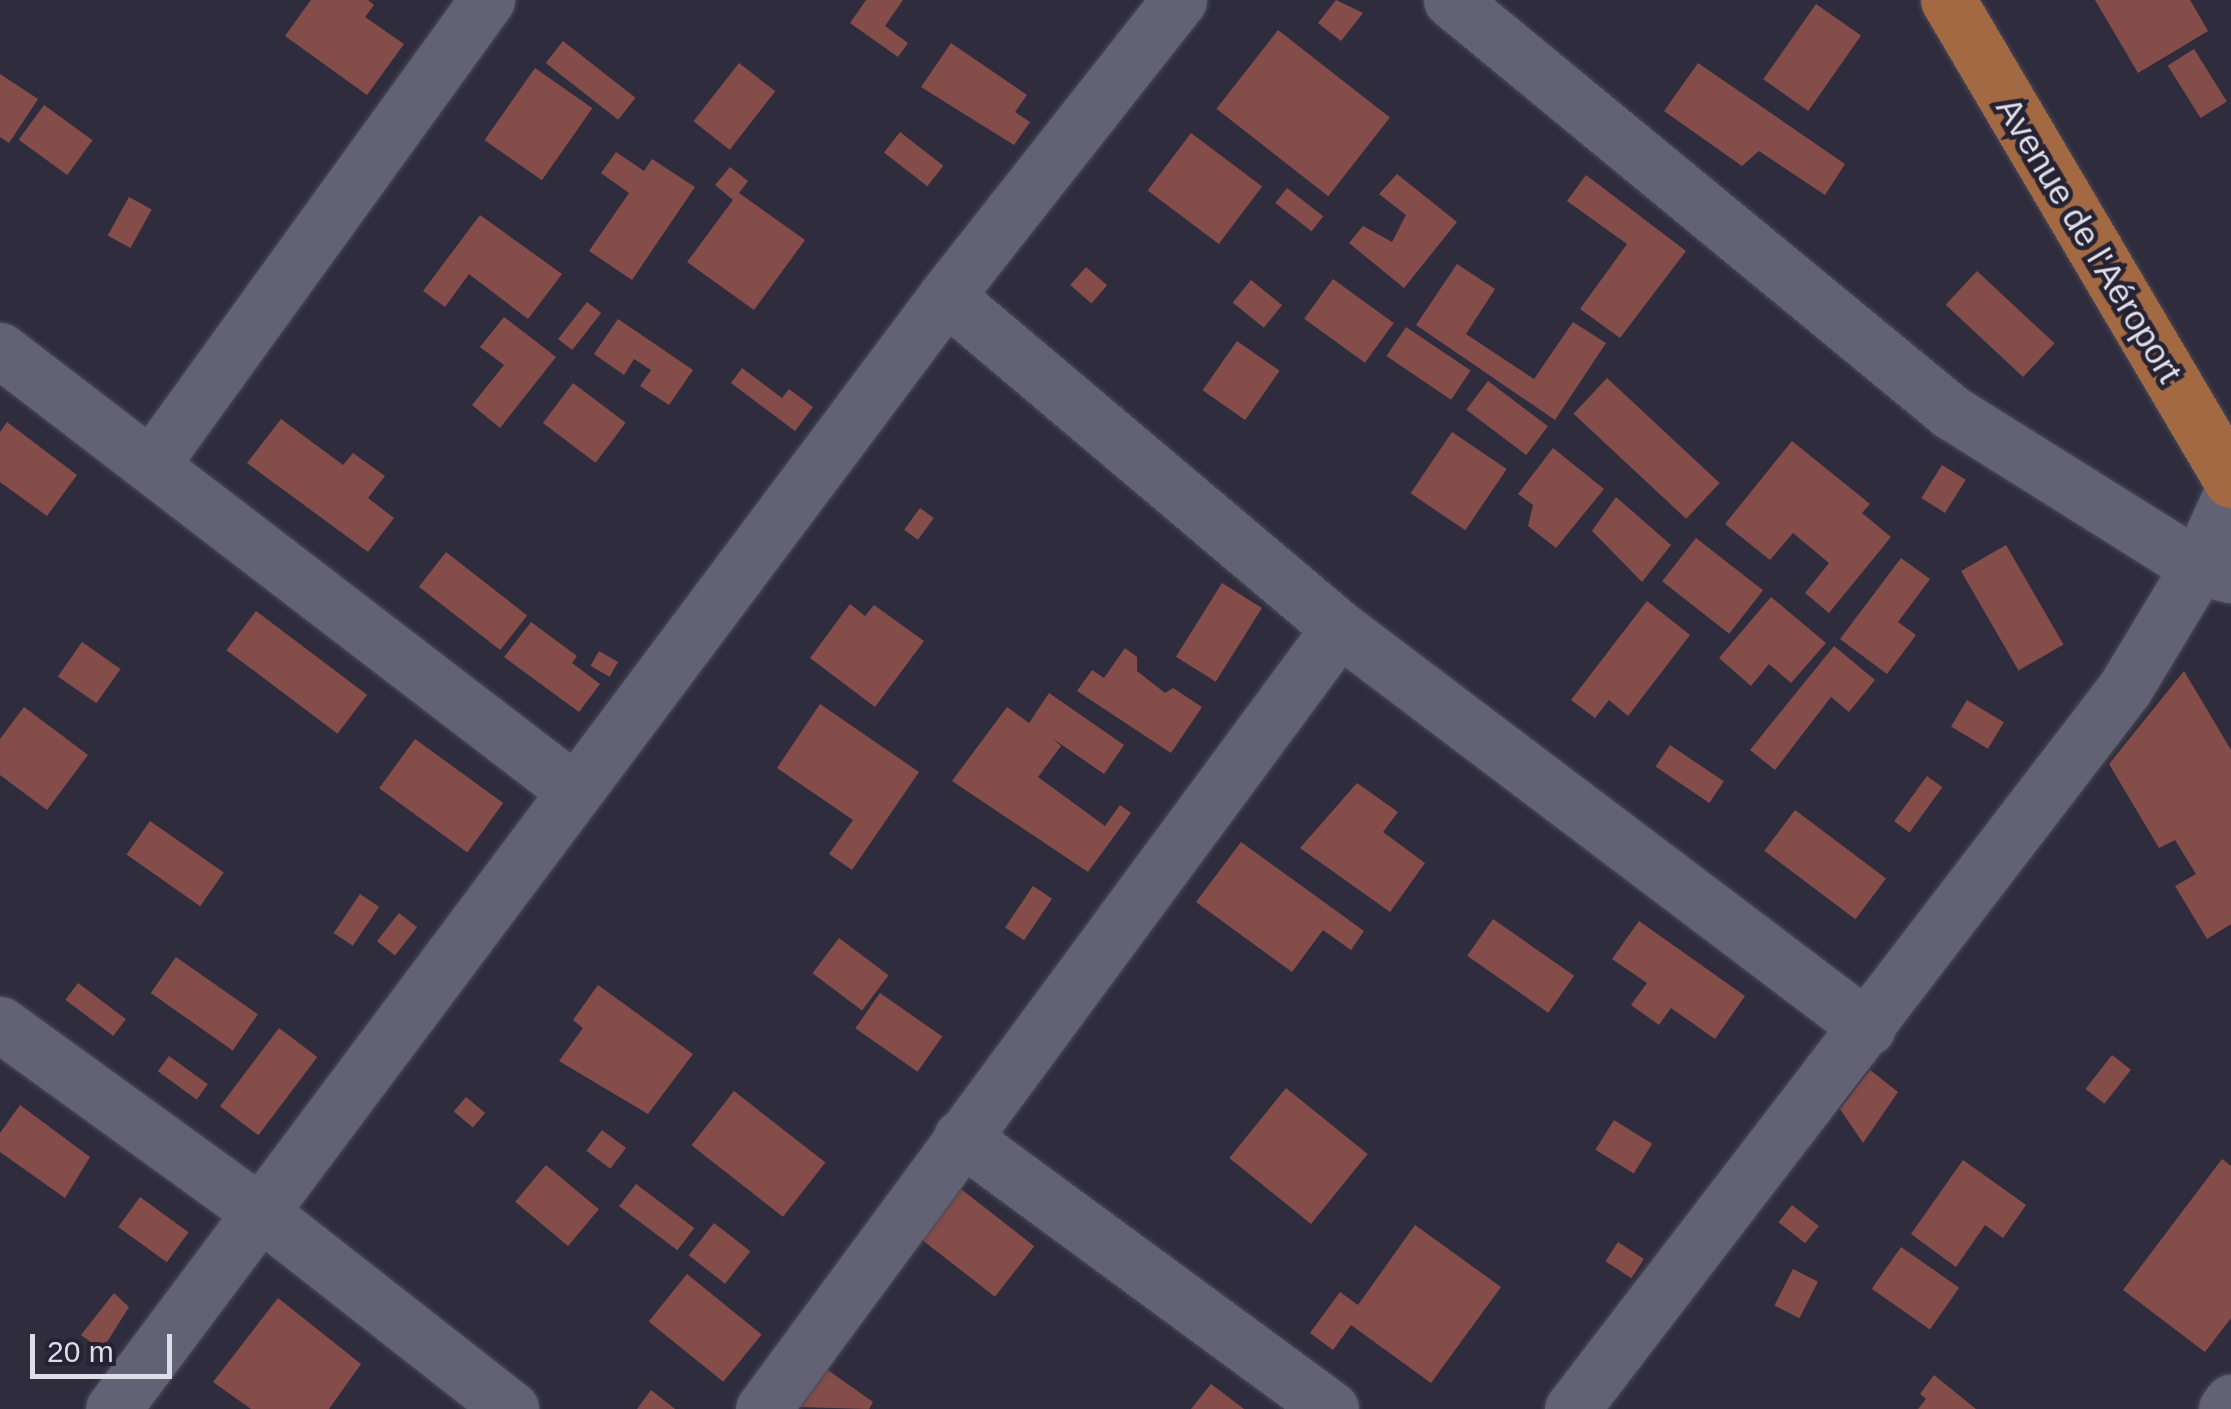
<!DOCTYPE html>
<html>
<head>
<meta charset="utf-8">
<style>
	body { margin:0 }
	#map { position:relative; width:2231px; height:1409px; overflow:hidden; background:#2f2d3d; font-family:Helvetica,sans-serif }
	div>[style] { position:absolute }
	[style*='--x'] { left:calc(var(--x)*1px); top:calc(var(--y)*1px); width:calc(var(--w)*1px); rotate:calc(var(--a)*1deg) }
	.building>* { inset:0; background:#854d49; transform-origin:0 0 }
	.roads { filter:drop-shadow(0 0 2px #4b4957) drop-shadow(0 0 2px #4b4957) }
	.minor>* { height:55px; margin:-27.5px; padding:0 27.5px; transform-origin:27.5px; border-radius:27.5px; background:#636274 }
	.major>* { height:55px; margin:-27.5px; padding:0 27.5px; transform-origin:27.5px; border-radius:27.5px; background:#a36942 }
	span { translate:-50% -50%; white-space:nowrap; text-align:center; line-height:1.15; -webkit-text-stroke:9px #252333; paint-order:stroke }
	.street-label { font-size:35px; color:#dedde8 }
	.scale { position:absolute; left:30px; top:1334px; width:142px; height:45px; box-sizing:border-box; border:5px solid #dedde8; border-top:0; padding-left:12px; font-size:30px; line-height:35px; white-space:nowrap; color:#dedde8; -webkit-text-stroke:8px #252333; paint-order:stroke }
</style>
</head>
<body>
<div id="map">
	<div class="building">
		<i style="clip-path:polygon(311px 0,368px 0,374px 5px,365px 17px,404px 44px,367px 95px,285px 36px)"></i>
		<i style="clip-path:polygon(866px 0,903px 0,885px 26px,908px 43px,898px 57px,850px 23px)"></i>
		<i style="clip-path:polygon(1336px 0,1363px 13px,1341px 41px,1318px 23px)"></i>
		<i style="clip-path:polygon(2095px 0,2190px 0,2208px 31px,2138px 73px)"></i>
		<i style="left:1816px;top:4px;width:55px;height:92px;rotate:35deg"></i>
		<i style="left:1278px;top:30px;width:142px;height:100px;rotate:38deg"></i>
		<i style="left:563px;top:41px;width:92px;height:28px;rotate:38deg"></i>
		<i style="clip-path:polygon(951px 43px,1027px 95px,1015px 112px,1030px 122px,1014px 145px,921px 87px)"></i>
		<i style="left:2194px;top:49px;width:62px;height:31px;rotate:58deg"></i>
		<i style="left:739px;top:63px;width:46px;height:74px;rotate:38deg"></i>
		<i style="clip-path:polygon(1698px 63px,1845px 164px,1825px 195px,1759px 151px,1742px 166px,1664px 111px)"></i>
		<i style="left:535px;top:68px;width:70px;height:88px;rotate:35deg"></i>
		<i style="clip-path:polygon(0 74px,38px 99px,9px 143px,0 137px)"></i>
		<i style="left:44px;top:105px;width:60px;height:43px;rotate:36deg"></i>
		<i style="left:900px;top:132px;width:55px;height:26px;rotate:38deg"></i>
		<i style="left:1191px;top:133px;width:89px;height:72px;rotate:37deg"></i>
		<i style="clip-path:polygon(616px 152px,644px 171px,652px 159px,695px 187px,632px 280px,589px 251px,629px 193px,601px 173px)"></i>
		<i style="clip-path:polygon(730px 167px,748px 181px,739px 193px,805px 240px,754px 310px,687px 262px,733px 200px,715px 185px)"></i>
		<i style="clip-path:polygon(1397px 174px,1457px 222px,1404px 288px,1349px 243px,1363px 226px,1392px 242px,1406px 215px,1379px 194px)"></i>
		<i style="clip-path:polygon(1586px 175px,1686px 251px,1620px 338px,1580px 309px,1627px 244px,1567px 201px)"></i>
		<i style="left:1287px;top:188px;width:46px;height:19px;rotate:38deg"></i>
		<i style="left:129px;top:197px;width:26px;height:44px;rotate:29deg"></i>
		<i style="clip-path:polygon(480px 215px,562px 274px,528px 319px,469px 274px,445px 307px,423px 291px)"></i>
		<i style="clip-path:polygon(1457px 264px,1495px 289px,1466px 334px,1534px 379px,1573px 322px,1606px 343px,1555px 420px,1416px 325px)"></i>
		<i style="left:1086px;top:267px;width:28px;height:24px;rotate:41deg"></i>
		<i style="left:1977px;top:271px;width:106px;height:46px;rotate:43deg"></i>
		<i style="left:1333px;top:279px;width:75px;height:49px;rotate:36deg"></i>
		<i style="left:1251px;top:280px;width:40px;height:29px;rotate:39deg"></i>
		<i style="left:587px;top:302px;width:18px;height:47px;rotate:38deg"></i>
		<i style="clip-path:polygon(504px 317px,556px 357px,500px 428px,472px 405px,504px 365px,480px 347px)"></i>
		<i style="clip-path:polygon(618px 319px,693px 370px,669px 405px,640px 386px,651px 370px,634px 359px,624px 375px,594px 354px)"></i>
		<i style="left:1406px;top:327px;width:78px;height:35px;rotate:34deg"></i>
		<i style="left:1237px;top:341px;width:52px;height:60px;rotate:35deg"></i>
		<i style="clip-path:polygon(742px 368px,782px 398px,789px 389px,813px 407px,795px 431px,731px 383px)"></i>
		<i style="left:1607px;top:378px;width:154px;height:49px;rotate:43deg"></i>
		<i style="left:1488px;top:381px;width:75px;height:36px;rotate:37deg"></i>
		<i style="left:573px;top:383px;width:66px;height:50px;rotate:37deg"></i>
		<i style="clip-path:polygon(281px 419px,343px 465px,353px 453px,385px 476px,368px 498px,394px 518px,368px 552px,247px 463px)"></i>
		<i style="clip-path:polygon(7px 422px,77px 475px,47px 516px,0 482px,0 432px)"></i>
		<i style="left:1452px;top:432px;width:66px;height:74px;rotate:34deg"></i>
		<i style="clip-path:polygon(1792px 441px,1870px 504px,1862px 513px,1891px 537px,1829px 613px,1805px 593px,1829px 563px,1793px 533px,1770px 560px,1725px 524px)"></i>
		<i style="clip-path:polygon(1553px 448px,1604px 489px,1556px 548px,1528px 526px,1533px 505px,1518px 494px)"></i>
		<i style="left:1942px;top:465px;width:28px;height:39px;rotate:32deg"></i>
		<i style="clip-path:polygon(1616px 497px,1671px 545px,1642px 582px,1592px 531px)"></i>
		<i style="left:920px;top:508px;width:17px;height:27px;rotate:36deg"></i>
		<i style="left:1696px;top:538px;width:85px;height:55px;rotate:38deg"></i>
		<i style="left:2006px;top:545px;width:115px;height:52px;rotate:60deg"></i>
		<i style="left:446px;top:552px;width:103px;height:44px;rotate:38deg"></i>
		<i style="clip-path:polygon(1901px 558px,1930px 579px,1898px 622px,1916px 635px,1887px 674px,1840px 639px)"></i>
		<i style="left:1222px;top:583px;width:47px;height:87px;rotate:32deg"></i>
		<i style="clip-path:polygon(1771px 597px,1826px 643px,1791px 683px,1769px 664px,1751px 686px,1719px 658px)"></i>
		<i style="clip-path:polygon(1647px 601px,1690px 635px,1628px 716px,1609px 700px,1595px 718px,1571px 700px)"></i>
		<i style="clip-path:polygon(850px 604px,865px 616px,874px 605px,924px 641px,875px 707px,810px 658px)"></i>
		<i style="left:256px;top:611px;width:139px;height:49px;rotate:37deg"></i>
		<i style="clip-path:polygon(531px 622px,577px 656px,572px 663px,600px 684px,579px 712px,504px 657px)"></i>
		<i style="left:82px;top:642px;width:47px;height:42px;rotate:35deg"></i>
		<i style="clip-path:polygon(1834px 646px,1875px 680px,1849px 712px,1831px 697px,1775px 770px,1750px 750px)"></i>
		<i style="clip-path:polygon(1125px 648px,1137px 657px,1137px 671px,1165px 693px,1173px 688px,1202px 707px,1171px 753px,1077px 691px,1092px 670px,1104px 678px)"></i>
		<i style="left:599px;top:651px;width:22px;height:17px;rotate:30deg"></i>
		<i style="clip-path:polygon(2184px 671px,2231px 750px,2231px 924px,2207px 939px,2175px 886px,2196px 874px,2175px 840px,2159px 848px,2109px 764px)"></i>
		<i style="clip-path:polygon(1049px 693px,1124px 745px,1104px 774px,1052px 738px,1061px 746px,1038px 777px,1105px 826px,1120px 805px,1131px 813px,1088px 872px,952px 781px,1007px 707px,1029px 723px)"></i>
		<i style="left:1967px;top:700px;width:43px;height:31px;rotate:31deg"></i>
		<i style="clip-path:polygon(820px 704px,919px 772px,852px 870px,829px 854px,853px 820px,777px 768px)"></i>
		<i style="clip-path:polygon(24px 707px,88px 755px,47px 810px,0 775px,0 739px)"></i>
		<i style="left:415px;top:739px;width:109px;height:61px;rotate:36deg"></i>
		<i style="left:1670px;top:745px;width:65px;height:26px;rotate:34deg"></i>
		<i style="left:1927px;top:776px;width:19px;height:56px;rotate:36deg"></i>
		<i style="clip-path:polygon(1357px 783px,1398px 812px,1383px 832px,1425px 863px,1390px 912px,1300px 848px)"></i>
		<i style="left:1795px;top:810px;width:114px;height:51px;rotate:37deg"></i>
		<i style="left:150px;top:821px;width:90px;height:41px;rotate:35deg"></i>
		<i style="clip-path:polygon(1241px 842px,1364px 931px,1351px 950px,1323px 930px,1292px 972px,1196px 902px)"></i>
		<i style="left:1033px;top:886px;width:23px;height:50px;rotate:34deg"></i>
		<i style="left:360px;top:894px;width:23px;height:47px;rotate:34deg"></i>
		<i style="left:399px;top:913px;width:23px;height:36px;rotate:38deg"></i>
		<i style="left:1493px;top:919px;width:99px;height:45px;rotate:35deg"></i>
		<i style="clip-path:polygon(1639px 921px,1745px 996px,1715px 1039px,1671px 1008px,1659px 1025px,1631px 1005px,1647px 983px,1612px 959px)"></i>
		<i style="left:839px;top:938px;width:62px;height:44px;rotate:37deg"></i>
		<i style="left:176px;top:957px;width:100px;height:44px;rotate:35deg"></i>
		<i style="left:78px;top:983px;width:60px;height:21px;rotate:37deg"></i>
		<i style="clip-path:polygon(598px 985px,693px 1054px,648px 1114px,559px 1061px,583px 1028px,573px 1020px)"></i>
		<i style="left:880px;top:993px;width:76px;height:43px;rotate:35deg"></i>
		<i style="left:279px;top:1028px;width:48px;height:98px;rotate:37deg"></i>
		<i style="left:2112px;top:1055px;width:24px;height:43px;rotate:38deg"></i>
		<i style="left:169px;top:1056px;width:48px;height:19px;rotate:36deg"></i>
		<i style="clip-path:polygon(1870px 1070px,1898px 1092px,1863px 1143px,1840px 1109px)"></i>
		<i style="left:1286px;top:1088px;width:105px;height:90px;rotate:39deg"></i>
		<i style="left:734px;top:1091px;width:116px;height:69px;rotate:38deg"></i>
		<i style="left:466px;top:1097px;width:25px;height:19px;rotate:40deg"></i>
		<i style="clip-path:polygon(20px 1105px,90px 1157px,65px 1198px,0 1152px,0 1133px)"></i>
		<i style="left:1614px;top:1120px;width:45px;height:35px;rotate:32deg"></i>
		<i style="left:602px;top:1130px;width:30px;height:26px;rotate:37deg"></i>
		<i style="clip-path:polygon(2222px 1159px,2231px 1166px,2231px 1318px,2205px 1352px,2123px 1290px)"></i>
		<i style="clip-path:polygon(1963px 1160px,2026px 1205px,2003px 1238px,1985px 1225px,1956px 1267px,1911px 1234px)"></i>
		<i style="left:546px;top:1165px;width:69px;height:48px;rotate:40deg"></i>
		<i style="left:636px;top:1184px;width:73px;height:28px;rotate:37deg"></i>
		<i style="left:961px;top:1189px;width:93px;height:64px;rotate:38deg"></i>
		<i style="left:140px;top:1197px;width:60px;height:37px;rotate:36deg"></i>
		<i style="left:1792px;top:1205px;width:34px;height:22px;rotate:38deg"></i>
		<i style="left:714px;top:1223px;width:46px;height:41px;rotate:38deg"></i>
		<i style="clip-path:polygon(1415px 1225px,1501px 1287px,1431px 1383px,1351px 1325px,1333px 1350px,1310px 1333px,1340px 1292px,1358px 1305px)"></i>
		<i style="left:1618px;top:1242px;width:31px;height:23px;rotate:33deg"></i>
		<i style="left:1901px;top:1247px;width:71px;height:51px;rotate:35deg"></i>
		<i style="left:1793px;top:1269px;width:28px;height:41px;rotate:27deg"></i>
		<i style="left:687px;top:1274px;width:96px;height:61px;rotate:39deg"></i>
		<i style="clip-path:polygon(114px 1293px,129px 1307px,102px 1350px,81px 1335px)"></i>
		<i style="clip-path:polygon(278px 1298px,361px 1364px,329px 1409px,251px 1409px,213px 1382px)"></i>
		<i style="clip-path:polygon(825px 1368px,873px 1402px,869px 1409px,798px 1407px)"></i>
		<i style="clip-path:polygon(1934px 1375px,1976px 1409px,1918px 1409px,1926px 1399px,1920px 1394px)"></i>
		<i style="clip-path:polygon(1211px 1384px,1244px 1409px,1191px 1409px)"></i>
		<i style="clip-path:polygon(651px 1390px,675px 1409px,637px 1409px)"></i>
	</div>
	<div class="roads">
		<div class="minor">
			<i style="--x:1451;--y:0;--w:648;--a:39.49"></i>
			<i style="--x:1951;--y:412;--w:292;--a:32.1"></i>
			<i style="--x:2198;--y:567;--w:34;--a:14"></i>
			<i style="--x:946;--y:296;--w:514;--a:40.19"></i>
			<i style="--x:1339;--y:628;--w:663;--a:37.09"></i>
			<i style="--x:0;--y:350;--w:725;--a:37.49"></i>
			<i style="--x:151;--y:465;--w:574;--a:-54.15"></i>
			<i style="--x:0;--y:1024;--w:326;--a:35.9"></i>
			<i style="--x:264;--y:1215;--w:314;--a:38.1"></i>
			<i style="--x:961;--y:1137;--w:459;--a:36.3"></i>
			<i style="--x:113;--y:1409;--w:1390;--a:-53.19"></i>
			<i style="--x:946;--y:296;--w:377;--a:-51.8"></i>
			<i style="--x:763;--y:1409;--w:970;--a:-53.59"></i>
			<i style="--x:1572;--y:1409;--w:909;--a:-52.51"></i>
			<i style="--x:2125;--y:688;--w:141;--a:-58.9"></i>
			<i style="--x:2198;--y:567;--w:80;--a:-65.7"></i>
			<i style="--x:2226;--y:1409;--w:9;--a:-54"></i>
		</div>
		<div class="major">
			<i style="--x:1948;--y:0;--w:557;--a:59.48"></i>
		</div>
	</div>
	<div class="street-label">
		<span style="left:2089px;top:240px;rotate:59deg">Avenue de l'Aéroport</span>
	</div>
	<div class="scale">20 m</div>
</div>
</body>
</html>
